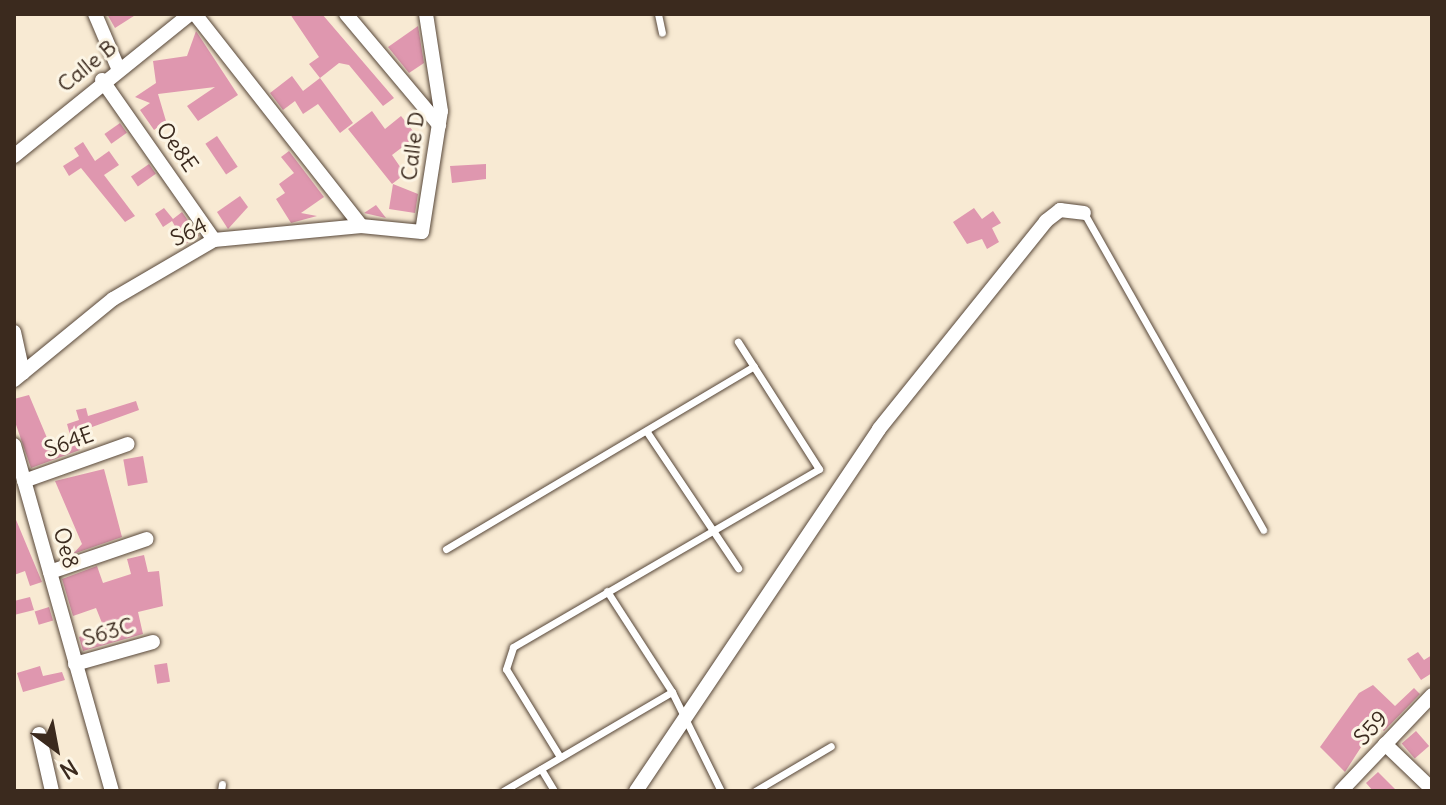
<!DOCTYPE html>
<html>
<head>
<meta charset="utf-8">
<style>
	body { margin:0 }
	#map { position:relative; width:1446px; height:805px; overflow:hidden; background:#f8ead3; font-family:Delius,sans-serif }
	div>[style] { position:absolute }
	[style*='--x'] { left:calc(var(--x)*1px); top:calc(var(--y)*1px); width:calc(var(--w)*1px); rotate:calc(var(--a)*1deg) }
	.building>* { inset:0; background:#df97af; transform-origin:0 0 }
	.roads { filter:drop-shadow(0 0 2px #574739) drop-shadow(0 0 2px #574739) }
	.lane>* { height:7px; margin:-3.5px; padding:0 3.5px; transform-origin:3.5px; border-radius:3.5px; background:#fff }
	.street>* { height:14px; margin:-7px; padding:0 7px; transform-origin:7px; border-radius:7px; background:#fff }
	span { translate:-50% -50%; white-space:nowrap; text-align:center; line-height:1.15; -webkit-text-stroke:6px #fcf5e5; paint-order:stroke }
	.street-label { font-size:22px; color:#3b2a1e }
	.frame { position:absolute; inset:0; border:16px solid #3b2a1e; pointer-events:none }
	.north { position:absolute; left:16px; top:709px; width:80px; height:80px; -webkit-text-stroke:6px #fcf5e5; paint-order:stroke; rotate:148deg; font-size:22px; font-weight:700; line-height:32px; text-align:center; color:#3b2a1e }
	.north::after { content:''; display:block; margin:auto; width:28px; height:36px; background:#3b2a1e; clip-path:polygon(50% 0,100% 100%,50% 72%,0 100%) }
</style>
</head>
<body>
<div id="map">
	<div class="building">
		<i style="clip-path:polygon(107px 14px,137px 14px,115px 28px)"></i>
		<i style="clip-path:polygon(290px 14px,322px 14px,394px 98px,383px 106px,349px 65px,339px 63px,320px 78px,309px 64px,319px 57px)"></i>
		<i style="clip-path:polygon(418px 26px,424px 63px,409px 73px,388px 47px)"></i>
		<i style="clip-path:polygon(196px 31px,238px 95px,198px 121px,187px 106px,215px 87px,158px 94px,166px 121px,154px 130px,140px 110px,150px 103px,135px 97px,156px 83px,153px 61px,187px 56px)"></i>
		<i style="clip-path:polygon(292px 76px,303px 91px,320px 78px,353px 123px,340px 133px,318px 104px,303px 114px,295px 101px,283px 110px,270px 93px)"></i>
		<i style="clip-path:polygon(372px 111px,385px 129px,401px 116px,417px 136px,392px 155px,405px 174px,392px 184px,348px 129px)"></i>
		<i style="left:120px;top:123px;width:12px;height:19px;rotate:55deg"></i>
		<i style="left:217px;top:136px;width:37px;height:14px;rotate:56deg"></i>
		<i style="clip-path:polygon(83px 142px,95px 161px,109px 151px,119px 165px,104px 175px,135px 216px,125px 222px,81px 168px,69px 176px,63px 166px,79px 156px,74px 148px)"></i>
		<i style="clip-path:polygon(289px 151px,324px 197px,301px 213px,317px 216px,291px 223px,276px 199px,285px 193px,279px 184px,294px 173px,281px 157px)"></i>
		<i style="left:149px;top:164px;width:12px;height:22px;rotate:55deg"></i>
		<i style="clip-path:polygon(486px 164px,486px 179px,452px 183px,450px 166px)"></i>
		<i style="clip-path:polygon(393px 184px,418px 194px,415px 213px,389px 209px)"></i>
		<i style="clip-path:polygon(240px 196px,248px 207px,228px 229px,217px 212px)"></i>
		<i style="clip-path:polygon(376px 205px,386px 218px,364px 213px)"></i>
		<i style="clip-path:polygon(164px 208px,173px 219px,182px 212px,199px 236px,185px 244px,172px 221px,163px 227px,155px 214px)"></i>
		<i style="clip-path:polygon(974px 208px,982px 219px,993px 211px,1001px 223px,992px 228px,999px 242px,987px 249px,982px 239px,967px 244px,953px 222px)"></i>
		<i style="clip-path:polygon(29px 395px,50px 445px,77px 437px,80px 450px,31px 468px,14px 419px,14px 399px)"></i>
		<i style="clip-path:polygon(136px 401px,139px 410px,70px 435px,67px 424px,79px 420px,76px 410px,86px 408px,88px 416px)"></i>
		<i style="left:143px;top:456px;width:27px;height:20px;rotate:80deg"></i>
		<i style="clip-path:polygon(104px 469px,122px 537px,73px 554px,82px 544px,55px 481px)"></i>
		<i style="clip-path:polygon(14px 515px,42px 582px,30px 586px,25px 571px,14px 575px)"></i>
		<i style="clip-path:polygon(144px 555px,148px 572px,159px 571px,163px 606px,138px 612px,143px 634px,83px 651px,79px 637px,104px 628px,96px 608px,73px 616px,62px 579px,97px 566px,103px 583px,131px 574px,127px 559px)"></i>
		<i style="clip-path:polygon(30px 597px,34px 610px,14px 615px,14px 601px)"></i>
		<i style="left:49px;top:607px;width:14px;height:15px;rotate:73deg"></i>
		<i style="clip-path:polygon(1418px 652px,1424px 660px,1432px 655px,1432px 673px,1421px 680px,1407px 659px)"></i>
		<i style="left:167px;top:663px;width:19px;height:13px;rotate:81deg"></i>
		<i style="clip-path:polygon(40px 666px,43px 676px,62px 672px,65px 680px,23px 692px,17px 673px)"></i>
		<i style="clip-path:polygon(1373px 685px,1395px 706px,1414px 688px,1420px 694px,1384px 731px,1376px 724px,1345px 772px,1320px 747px,1359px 693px)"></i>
		<i style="left:1416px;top:731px;width:20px;height:19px;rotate:49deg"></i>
		<i style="clip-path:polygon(1378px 772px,1397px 791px,1373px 791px,1366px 783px)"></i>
	</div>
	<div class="roads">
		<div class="lane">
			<i style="--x:658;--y:14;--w:19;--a:78"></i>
			<i style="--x:1084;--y:213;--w:364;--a:60.5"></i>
			<i style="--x:647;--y:432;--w:164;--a:56.2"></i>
			<i style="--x:446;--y:549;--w:358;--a:-30.7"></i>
			<i style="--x:607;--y:591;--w:120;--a:57.2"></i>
			<i style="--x:672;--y:692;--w:110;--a:63.7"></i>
			<i style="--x:560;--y:757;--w:103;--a:-121.5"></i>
			<i style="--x:506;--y:669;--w:23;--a:-72"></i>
			<i style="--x:513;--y:647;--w:354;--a:-30.2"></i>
			<i style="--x:819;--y:469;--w:151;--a:-122.5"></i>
			<i style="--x:541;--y:769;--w:26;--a:59"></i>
			<i style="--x:221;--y:791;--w:7;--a:-82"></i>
			<i style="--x:503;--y:791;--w:196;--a:-30.4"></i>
			<i style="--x:755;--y:791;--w:88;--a:-30.6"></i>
		</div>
		<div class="street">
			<i style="--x:95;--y:14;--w:59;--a:66.9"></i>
			<i style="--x:195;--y:14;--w:269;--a:51.9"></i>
			<i style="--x:346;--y:14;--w:145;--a:50"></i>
			<i style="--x:102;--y:80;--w:195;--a:55"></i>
			<i style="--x:14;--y:156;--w:226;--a:-38.9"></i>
			<i style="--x:14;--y:332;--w:42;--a:77.6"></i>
			<i style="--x:14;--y:380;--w:128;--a:-39.3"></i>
			<i style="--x:113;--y:299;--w:117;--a:-30.3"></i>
			<i style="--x:214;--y:240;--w:148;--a:-5.4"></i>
			<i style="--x:361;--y:226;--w:61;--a:5.6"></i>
			<i style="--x:422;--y:232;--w:122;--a:-81.1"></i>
			<i style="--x:441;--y:111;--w:98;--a:-98.8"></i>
			<i style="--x:14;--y:445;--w:360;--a:74.2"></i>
			<i style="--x:24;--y:481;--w:110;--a:-19.6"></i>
			<i style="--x:50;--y:572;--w:102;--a:-18.8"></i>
			<i style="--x:75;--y:664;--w:81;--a:-15.8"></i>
			<i style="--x:39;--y:734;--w:58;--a:77.2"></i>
			<i style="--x:1385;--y:744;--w:65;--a:43.8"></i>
			<i style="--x:636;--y:791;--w:436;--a:-56.1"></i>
			<i style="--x:879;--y:429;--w:267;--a:-51.2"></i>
			<i style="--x:1046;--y:221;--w:18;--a:-38"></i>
			<i style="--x:1060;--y:210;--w:24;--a:7"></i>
			<i style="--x:1341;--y:791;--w:132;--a:-46.5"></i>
		</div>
	</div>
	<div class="street-label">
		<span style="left:87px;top:66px;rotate:-39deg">Calle B</span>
		<span style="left:413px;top:146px;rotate:-83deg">Calle D</span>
		<span style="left:177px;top:147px;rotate:55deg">Oe8E</span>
		<span style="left:189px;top:232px;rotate:-27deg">S64</span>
		<span style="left:69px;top:442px;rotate:-20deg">S64E</span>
		<span style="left:66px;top:548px;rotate:74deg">Oe8</span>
		<span style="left:108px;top:632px;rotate:-16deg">S63C</span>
		<span style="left:1371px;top:728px;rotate:-47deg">S59</span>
	</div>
	<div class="frame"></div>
	<div class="north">N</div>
</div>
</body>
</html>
